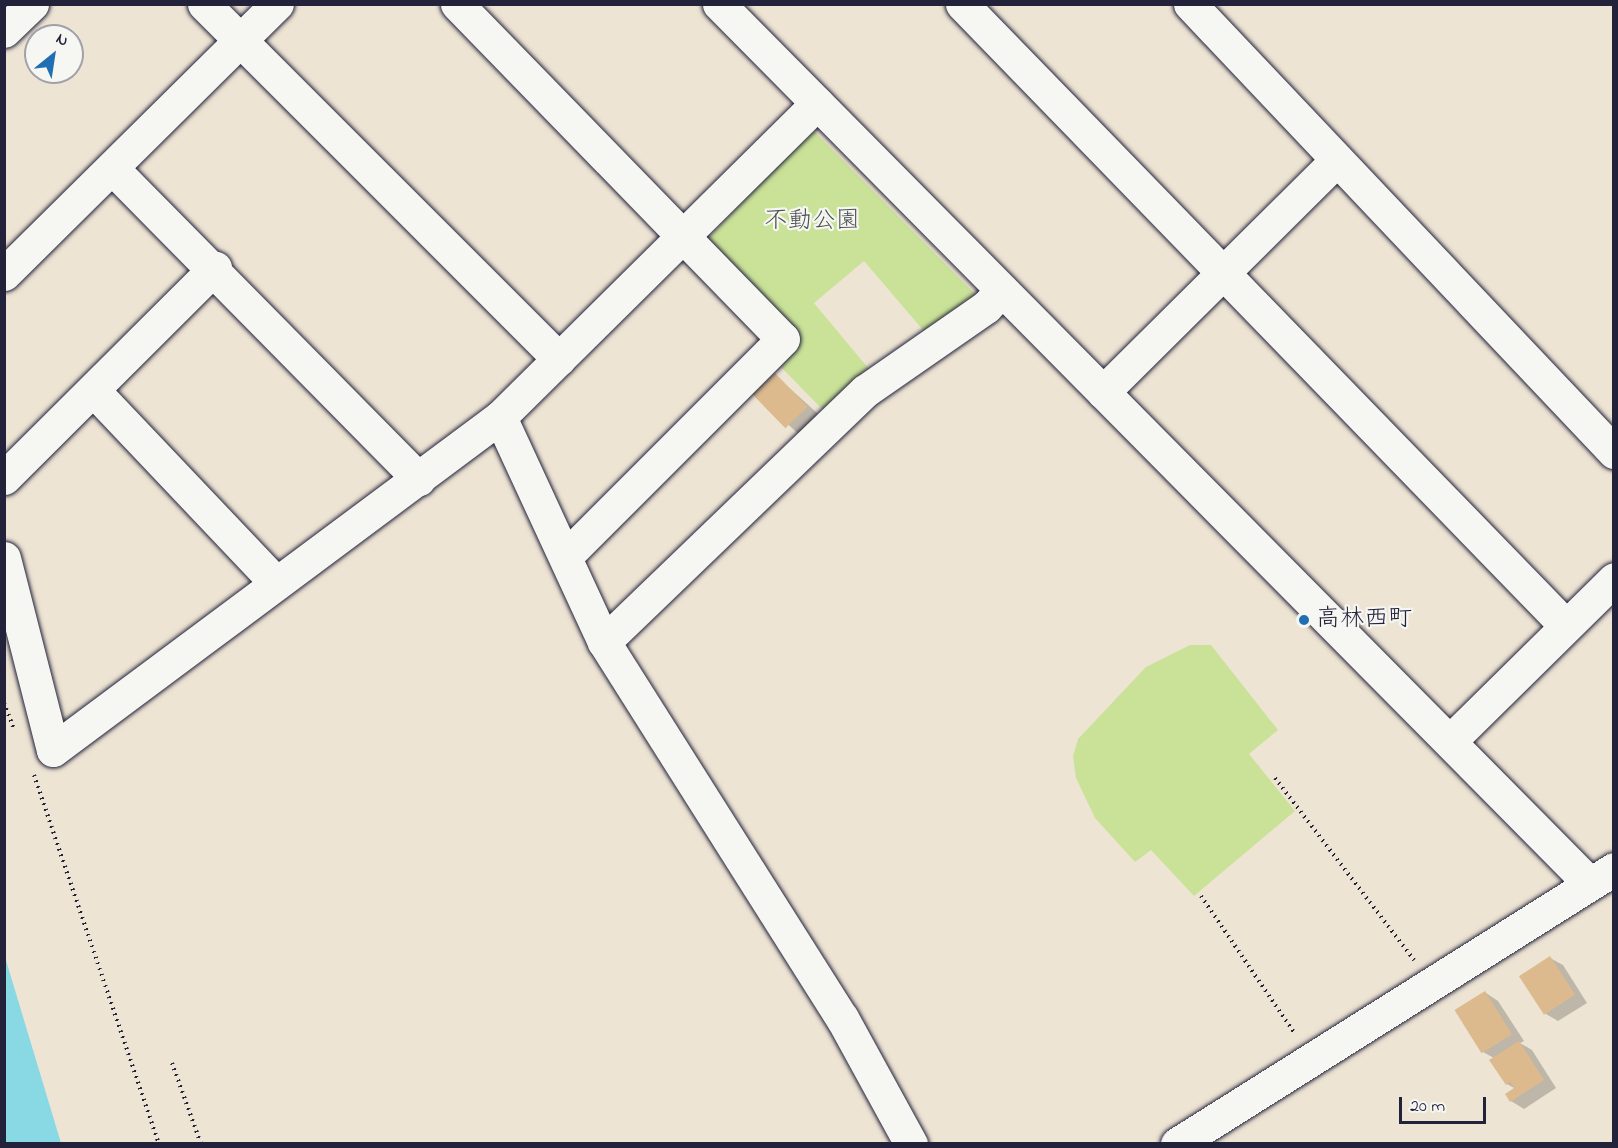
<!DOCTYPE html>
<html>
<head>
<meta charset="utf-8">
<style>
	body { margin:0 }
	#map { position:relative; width:1618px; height:1148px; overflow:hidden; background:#eee4d4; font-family:"Indie Flower","Klee One",sans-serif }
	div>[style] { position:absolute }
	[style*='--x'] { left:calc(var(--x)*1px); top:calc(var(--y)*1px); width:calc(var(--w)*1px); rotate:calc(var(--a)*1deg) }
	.green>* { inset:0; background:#cae298 }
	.water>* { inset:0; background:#89d9e4 }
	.shadow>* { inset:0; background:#0003; transform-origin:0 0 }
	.building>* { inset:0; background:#dcba8e; transform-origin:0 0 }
	.path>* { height:4px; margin-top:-2px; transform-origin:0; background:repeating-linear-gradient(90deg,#22223b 0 1.5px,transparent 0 6px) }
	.roads { filter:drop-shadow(0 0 2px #22223b) drop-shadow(0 0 2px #22223b) }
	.minor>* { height:33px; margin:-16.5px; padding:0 16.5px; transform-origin:16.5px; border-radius:16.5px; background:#f6f6f2 }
	.dots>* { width:16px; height:16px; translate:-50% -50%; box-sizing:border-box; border:3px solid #f6f6f2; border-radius:50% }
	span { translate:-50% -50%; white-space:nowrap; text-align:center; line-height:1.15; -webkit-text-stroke:4.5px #f6f6f2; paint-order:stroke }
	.park-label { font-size:24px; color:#4c5252 }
	.poi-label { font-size:24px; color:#22223b }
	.left { translate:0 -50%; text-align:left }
	.frame { position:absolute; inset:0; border:6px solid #22223b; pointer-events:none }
	.north { position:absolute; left:24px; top:24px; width:60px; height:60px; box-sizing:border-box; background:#f6f6f2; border:2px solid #a1a1a9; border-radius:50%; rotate:30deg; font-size:16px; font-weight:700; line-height:24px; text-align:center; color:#22223b }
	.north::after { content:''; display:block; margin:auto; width:21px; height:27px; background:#1f6fb2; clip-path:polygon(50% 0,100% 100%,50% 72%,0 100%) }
	.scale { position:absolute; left:1399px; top:1097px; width:87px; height:27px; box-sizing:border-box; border:3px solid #22223b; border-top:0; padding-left:8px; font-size:18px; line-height:21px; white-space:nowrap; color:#22223b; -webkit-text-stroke:4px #f6f6f2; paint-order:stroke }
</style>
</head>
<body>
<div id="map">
	<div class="green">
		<i style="clip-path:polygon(811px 128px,982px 301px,929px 337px,864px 261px,814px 303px,874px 375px,827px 414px,776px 362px,706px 241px)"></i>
		<i style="clip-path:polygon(1190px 645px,1211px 645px,1278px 730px,1249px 754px,1295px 811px,1194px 896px,1151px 850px,1135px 862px,1095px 818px,1076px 778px,1073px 756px,1078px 739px,1146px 667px)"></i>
	</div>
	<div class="water">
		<i style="clip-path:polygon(5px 957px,61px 1143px,5px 1143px)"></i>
	</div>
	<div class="shadow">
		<i style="left:775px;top:375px;width:60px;height:28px;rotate:42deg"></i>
		<i style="clip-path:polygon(1550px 958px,1563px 965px,1587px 1003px,1558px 1021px,1546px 1014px)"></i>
		<i style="clip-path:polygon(1486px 993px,1498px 1001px,1524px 1041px,1520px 1043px,1532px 1050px,1556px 1088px,1524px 1109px,1511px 1101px,1516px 1089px,1507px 1084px,1494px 1058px,1483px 1052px)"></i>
	</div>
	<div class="building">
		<i style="left:775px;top:373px;width:47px;height:31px;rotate:46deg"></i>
		<i style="left:1550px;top:956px;width:46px;height:37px;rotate:57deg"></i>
		<i style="left:1485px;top:991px;width:51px;height:36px;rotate:58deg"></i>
		<i style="clip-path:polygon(1519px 1041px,1544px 1080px,1510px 1102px,1505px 1094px,1514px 1088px,1510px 1082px,1506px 1085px,1489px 1060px)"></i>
	</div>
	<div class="path">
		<i style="--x:4;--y:703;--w:26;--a:69"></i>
		<i style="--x:34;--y:775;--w:390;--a:71.3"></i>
		<i style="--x:1275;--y:778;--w:229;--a:52.6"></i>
		<i style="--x:1201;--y:896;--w:167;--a:55.7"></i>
		<i style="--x:172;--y:1063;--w:86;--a:70.3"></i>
	</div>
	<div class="roads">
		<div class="minor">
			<i style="--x:204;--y:4;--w:502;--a:45"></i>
			<i style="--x:457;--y:4;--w:467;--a:45.8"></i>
			<i style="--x:783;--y:339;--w:307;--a:135"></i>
			<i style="--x:719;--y:4;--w:1238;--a:45.29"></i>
			<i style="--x:962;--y:4;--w:867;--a:45.84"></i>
			<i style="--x:1190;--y:4;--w:617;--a:46.58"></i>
			<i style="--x:4;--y:31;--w:39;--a:-44"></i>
			<i style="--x:112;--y:168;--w:437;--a:45.4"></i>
			<i style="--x:4;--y:274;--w:384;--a:-44.7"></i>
			<i style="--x:94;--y:391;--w:263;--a:46.5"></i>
			<i style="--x:1103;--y:392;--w:327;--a:-44.8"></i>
			<i style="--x:500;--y:417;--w:248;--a:65.2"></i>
			<i style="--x:604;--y:642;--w:445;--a:57.7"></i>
			<i style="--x:842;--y:1018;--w:144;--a:61.3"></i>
			<i style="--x:4;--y:478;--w:298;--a:-44.9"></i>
			<i style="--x:4;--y:558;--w:198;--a:75.7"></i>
			<i style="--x:53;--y:750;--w:557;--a:-36.68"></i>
			<i style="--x:500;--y:417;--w:446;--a:-44.7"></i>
			<i style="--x:604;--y:642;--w:362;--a:-43.9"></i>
			<i style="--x:865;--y:391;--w:147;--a:-34.8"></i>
			<i style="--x:986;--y:307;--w:23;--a:-47"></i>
			<i style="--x:1451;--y:740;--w:229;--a:-44.6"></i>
			<i style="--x:1177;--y:1144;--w:516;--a:-32.18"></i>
		</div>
	</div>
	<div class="dots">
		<i style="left:1304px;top:620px;background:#1f6fb2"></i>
	</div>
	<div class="park-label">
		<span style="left:812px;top:222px">不動公園</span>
	</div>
	<div class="poi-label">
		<span class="left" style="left:1316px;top:620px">高林西町</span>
	</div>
	<div class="frame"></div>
	<div class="north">N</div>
	<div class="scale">20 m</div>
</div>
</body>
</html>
